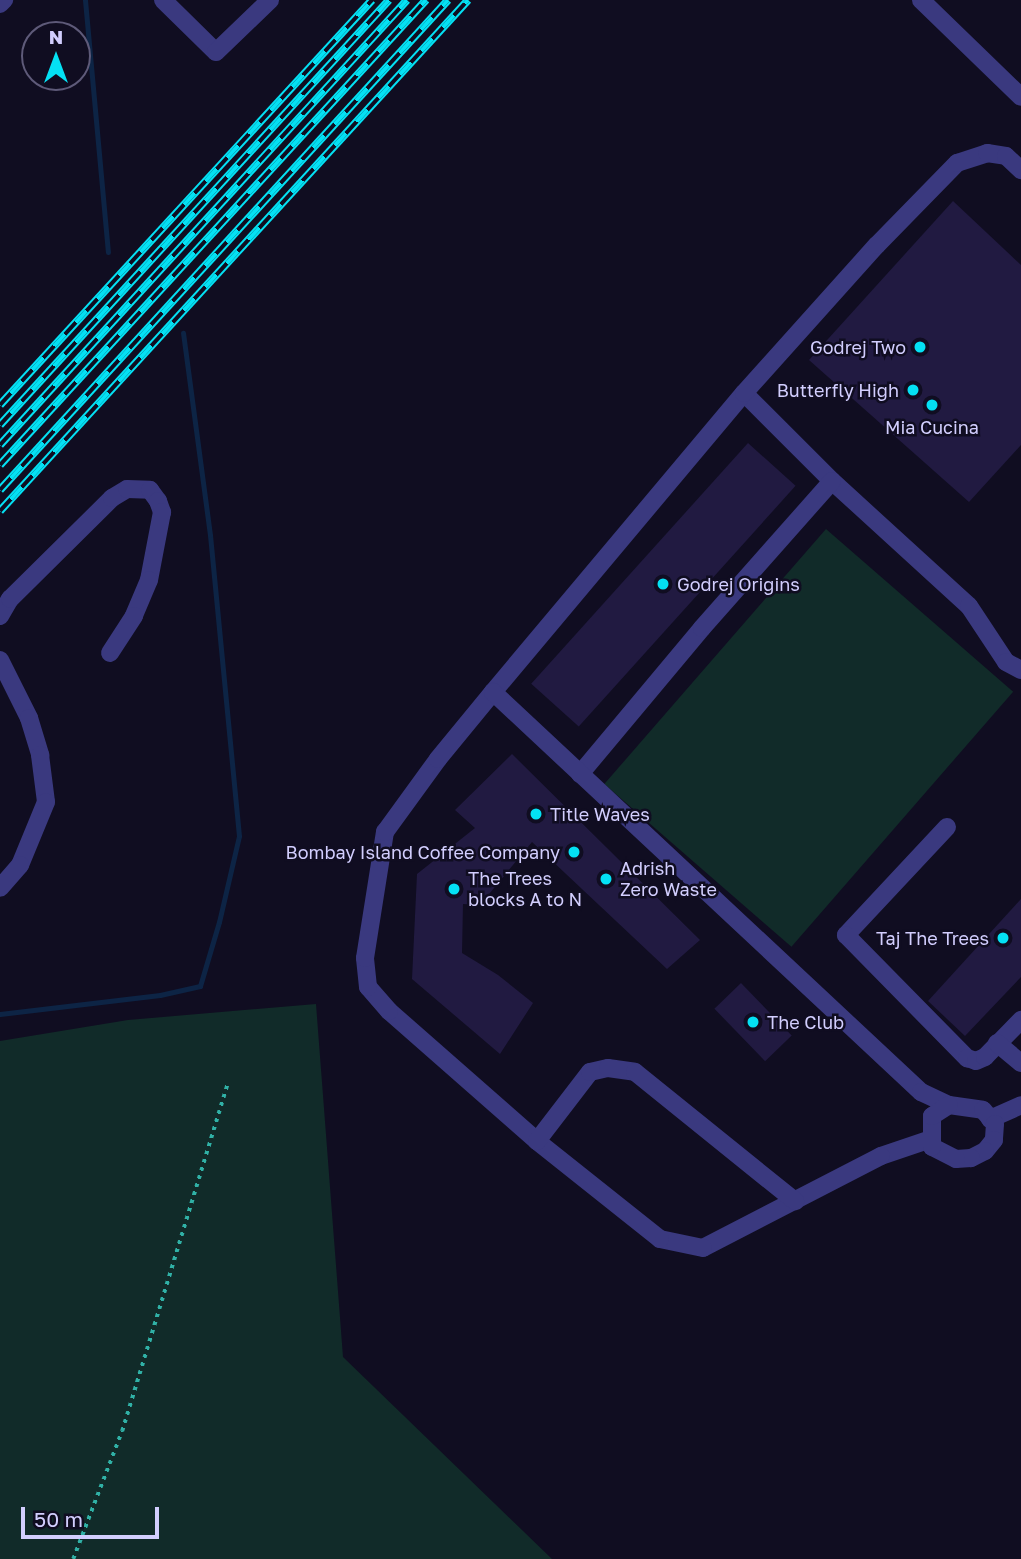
<!DOCTYPE html>
<html>
<head>
<meta charset="utf-8">
<style>
	body { margin:0 }
	#map { position:relative; width:1021px; height:1559px; overflow:hidden; background:#100d21; font-family:"Golos Text",sans-serif }
	div>[style] { position:absolute }
	[style*='--x'] { left:calc(var(--x)*1px); top:calc(var(--y)*1px); width:calc(var(--w)*1px); rotate:calc(var(--a)*1deg) }
	.green>* { inset:0; background:#112b29; transform-origin:0 0 }
	.stream>* { height:5px; margin:-2.5px; padding:0 2.5px; transform-origin:2.5px; border-radius:2.5px; background:#0d2445 }
	.building>* { inset:0; background:#211a41; transform-origin:0 0 }
	.path>* { height:3.5px; margin-top:-1.75px; transform-origin:0; background:repeating-linear-gradient(90deg,#30b1a6 0 3.5px,transparent 0 8.5px) }
	.minor>* { height:18px; margin:-9px; padding:0 9px; transform-origin:9px; border-radius:9px; background:#3a397f }
	.rail>* { height:8px; margin-top:-4px; transform-origin:0; background:repeating-linear-gradient(90deg,#100d21 0 16px,#04e1f4 0 32px); box-sizing:border-box; border-block:2px solid #04e1f4 }
	.dots>* { width:19px; height:19px; translate:-50% -50%; box-sizing:border-box; border:4px solid #100d21; border-radius:50% }
	span { translate:-50% -50%; white-space:nowrap; text-align:center; line-height:1.15; -webkit-text-stroke:5px #100d21; paint-order:stroke }
	.poi-label { font-size:18px; color:#d2cefe }
	.right { translate:-100% -50%; text-align:right }
	.left { translate:0 -50%; text-align:left }
	.north { position:absolute; left:21px; top:21px; width:70px; height:70px; box-sizing:border-box; background:#100d21; border:2px solid #5e5a79; border-radius:50%; rotate:0deg; font-size:19px; font-weight:700; line-height:28px; text-align:center; color:#d2cefe }
	.north::after { content:''; display:block; margin:auto; width:24px; height:32px; background:#04e1f4; clip-path:polygon(50% 0,100% 100%,50% 72%,0 100%) }
	.scale { position:absolute; left:21px; top:1507px; width:138px; height:32px; box-sizing:border-box; border:4px solid #d2cefe; border-top:0; padding-left:9px; font-size:21px; line-height:24px; white-space:nowrap; color:#d2cefe; -webkit-text-stroke:5px #100d21; paint-order:stroke }
</style>
</head>
<body>
<div id="map">
	<div class="green">
		<i style="left:826px;top:529px;width:248px;height:338px;rotate:41deg"></i>
		<i style="clip-path:polygon(316px 1004px,343px 1357px,552px 1559px,0 1559px,0 1041px,128px 1020px)"></i>
	</div>
	<div class="stream">
		<i style="--x:85;--y:0;--w:253;--a:84.8"></i>
		<i style="--x:0;--y:1014;--w:161;--a:-6.8"></i>
		<i style="--x:160;--y:995;--w:41;--a:-12.7"></i>
		<i style="--x:200;--y:986;--w:67;--a:-73.5"></i>
		<i style="--x:219;--y:922;--w:88;--a:-76.9"></i>
		<i style="--x:239;--y:836;--w:302;--a:-95.5"></i>
		<i style="--x:210;--y:535;--w:204;--a:-97.6"></i>
	</div>
	<div class="building">
		<i style="clip-path:polygon(953px 201px,1021px 265px,1021px 445px,969px 502px,809px 360px)"></i>
		<i style="left:748px;top:443px;width:64px;height:324px;rotate:42deg"></i>
		<i style="clip-path:polygon(512px 754px,700px 940px,667px 969px,532px 842px,480px 905px,463px 904px,462px 953px,498px 975px,533px 1003px,500px 1054px,412px 979px,417px 874px,475px 828px,455px 810px)"></i>
		<i style="clip-path:polygon(1021px 899px,1021px 977px,965px 1036px,928px 1001px)"></i>
		<i style="left:741px;top:983px;width:73px;height:37px;rotate:46deg"></i>
	</div>
	<div class="path">
		<i style="--x:73;--y:1559;--w:137;--a:-69.1"></i>
		<i style="--x:122;--y:1431;--w:364;--a:-73.1"></i>
	</div>
	<div class="minor">
		<i style="--x:163;--y:0;--w:74;--a:44.5"></i>
		<i style="--x:216;--y:52;--w:75;--a:-43.9"></i>
		<i style="--x:921;--y:0;--w:139;--a:44.1"></i>
		<i style="--x:0;--y:4;--w:6;--a:-45"></i>
		<i style="--x:744;--y:393;--w:124;--a:45"></i>
		<i style="--x:832;--y:481;--w:185;--a:42.4"></i>
		<i style="--x:969;--y:606;--w:67;--a:56.5"></i>
		<i style="--x:1006;--y:662;--w:17;--a:28"></i>
		<i style="--x:0;--y:616;--w:20;--a:-60"></i>
		<i style="--x:10;--y:599;--w:144;--a:-44.7"></i>
		<i style="--x:112;--y:498;--w:17;--a:-31"></i>
		<i style="--x:127;--y:489;--w:23;--a:2"></i>
		<i style="--x:150;--y:490;--w:14;--a:54"></i>
		<i style="--x:158;--y:501;--w:12;--a:70"></i>
		<i style="--x:162;--y:512;--w:69;--a:100.8"></i>
		<i style="--x:149;--y:580;--w:39;--a:113"></i>
		<i style="--x:134;--y:616;--w:44;--a:123"></i>
		<i style="--x:0;--y:660;--w:65;--a:63.4"></i>
		<i style="--x:29;--y:718;--w:39;--a:73"></i>
		<i style="--x:40;--y:755;--w:47;--a:82.7"></i>
		<i style="--x:46;--y:802;--w:68;--a:112.4"></i>
		<i style="--x:20;--y:865;--w:30;--a:131"></i>
		<i style="--x:493;--y:692;--w:390;--a:-50"></i>
		<i style="--x:744;--y:393;--w:199;--a:-48.1"></i>
		<i style="--x:877;--y:245;--w:115;--a:-45.7"></i>
		<i style="--x:957;--y:163;--w:32;--a:-18"></i>
		<i style="--x:987;--y:153;--w:19;--a:9"></i>
		<i style="--x:1006;--y:156;--w:21;--a:43"></i>
		<i style="--x:580;--y:774;--w:190;--a:-50.1"></i>
		<i style="--x:702;--y:628;--w:196;--a:-48.5"></i>
		<i style="--x:947;--y:827;--w:148;--a:133.1"></i>
		<i style="--x:846;--y:935;--w:173;--a:45.5"></i>
		<i style="--x:967;--y:1058;--w:9;--a:18"></i>
		<i style="--x:976;--y:1061;--w:10;--a:-24"></i>
		<i style="--x:985;--y:1057;--w:52;--a:-45.8"></i>
		<i style="--x:997;--y:1043;--w:31;--a:40"></i>
		<i style="--x:990;--y:1119;--w:34;--a:-24"></i>
		<i style="--x:931;--y:1139;--w:53;--a:161.2"></i>
		<i style="--x:881;--y:1156;--w:200;--a:152.7"></i>
		<i style="--x:703;--y:1248;--w:44;--a:-168.2"></i>
		<i style="--x:660;--y:1239;--w:157;--a:-141.5"></i>
		<i style="--x:537;--y:1141;--w:197;--a:-138.7"></i>
		<i style="--x:389;--y:1011;--w:32;--a:-131"></i>
		<i style="--x:368;--y:987;--w:29;--a:-96"></i>
		<i style="--x:365;--y:958;--w:128;--a:-81"></i>
		<i style="--x:385;--y:832;--w:90;--a:-54"></i>
		<i style="--x:438;--y:759;--w:87;--a:-50.6"></i>
		<i style="--x:493;--y:692;--w:586;--a:43.06"></i>
		<i style="--x:921;--y:1092;--w:31;--a:25"></i>
		<i style="--x:949;--y:1105;--w:34;--a:8"></i>
		<i style="--x:983;--y:1110;--w:18;--a:49"></i>
		<i style="--x:995;--y:1124;--w:16;--a:94"></i>
		<i style="--x:994;--y:1140;--w:14;--a:129"></i>
		<i style="--x:985;--y:1151;--w:16;--a:153"></i>
		<i style="--x:971;--y:1158;--w:15;--a:176"></i>
		<i style="--x:956;--y:1159;--w:27;--a:-153"></i>
		<i style="--x:932;--y:1147;--w:31;--a:-90"></i>
		<i style="--x:932;--y:1116;--w:20;--a:-33"></i>
		<i style="--x:537;--y:1141;--w:87;--a:-52.5"></i>
		<i style="--x:590;--y:1072;--w:18;--a:-13"></i>
		<i style="--x:608;--y:1068;--w:27;--a:8"></i>
		<i style="--x:635;--y:1072;--w:206;--a:38.9"></i>
	</div>
	<div class="rail">
		<i style="--x:0;--y:405;--w:550;--a:-47.43"></i>
		<i style="--x:0;--y:425;--w:576;--a:-47.53"></i>
		<i style="--x:0;--y:445;--w:603;--a:-47.55"></i>
		<i style="--x:0;--y:465;--w:631;--a:-47.51"></i>
		<i style="--x:0;--y:490;--w:664;--a:-47.56"></i>
		<i style="--x:0;--y:511;--w:693;--a:-47.51"></i>
	</div>
	<div class="dots">
		<i style="left:920px;top:347px;background:#04e1f4"></i>
		<i style="left:913px;top:390px;background:#04e1f4"></i>
		<i style="left:932px;top:405px;background:#04e1f4"></i>
		<i style="left:663px;top:584px;background:#04e1f4"></i>
		<i style="left:536px;top:814px;background:#04e1f4"></i>
		<i style="left:574px;top:852px;background:#04e1f4"></i>
		<i style="left:606px;top:879px;background:#04e1f4"></i>
		<i style="left:454px;top:889px;background:#04e1f4"></i>
		<i style="left:1003px;top:938px;background:#04e1f4"></i>
		<i style="left:753px;top:1022px;background:#04e1f4"></i>
	</div>
	<div class="poi-label">
		<span class="right" style="left:906px;top:347px">Godrej Two</span>
		<span class="right" style="left:899px;top:390px">Butterfly High</span>
		<span style="left:932px;top:427px">Mia Cucina</span>
		<span class="left" style="left:677px;top:584px">Godrej Origins</span>
		<span class="left" style="left:550px;top:814px">Title Waves</span>
		<span class="right" style="left:560px;top:852px">Bombay Island Coffee Company</span>
		<span class="left" style="left:620px;top:879px">Adrish<br>Zero Waste</span>
		<span class="left" style="left:468px;top:889px">The Trees<br>blocks A to N</span>
		<span class="right" style="left:989px;top:938px">Taj The Trees</span>
		<span class="left" style="left:767px;top:1022px">The Club</span>
	</div>
	<div class="north">N</div>
	<div class="scale">50 m</div>
</div>
</body>
</html>
